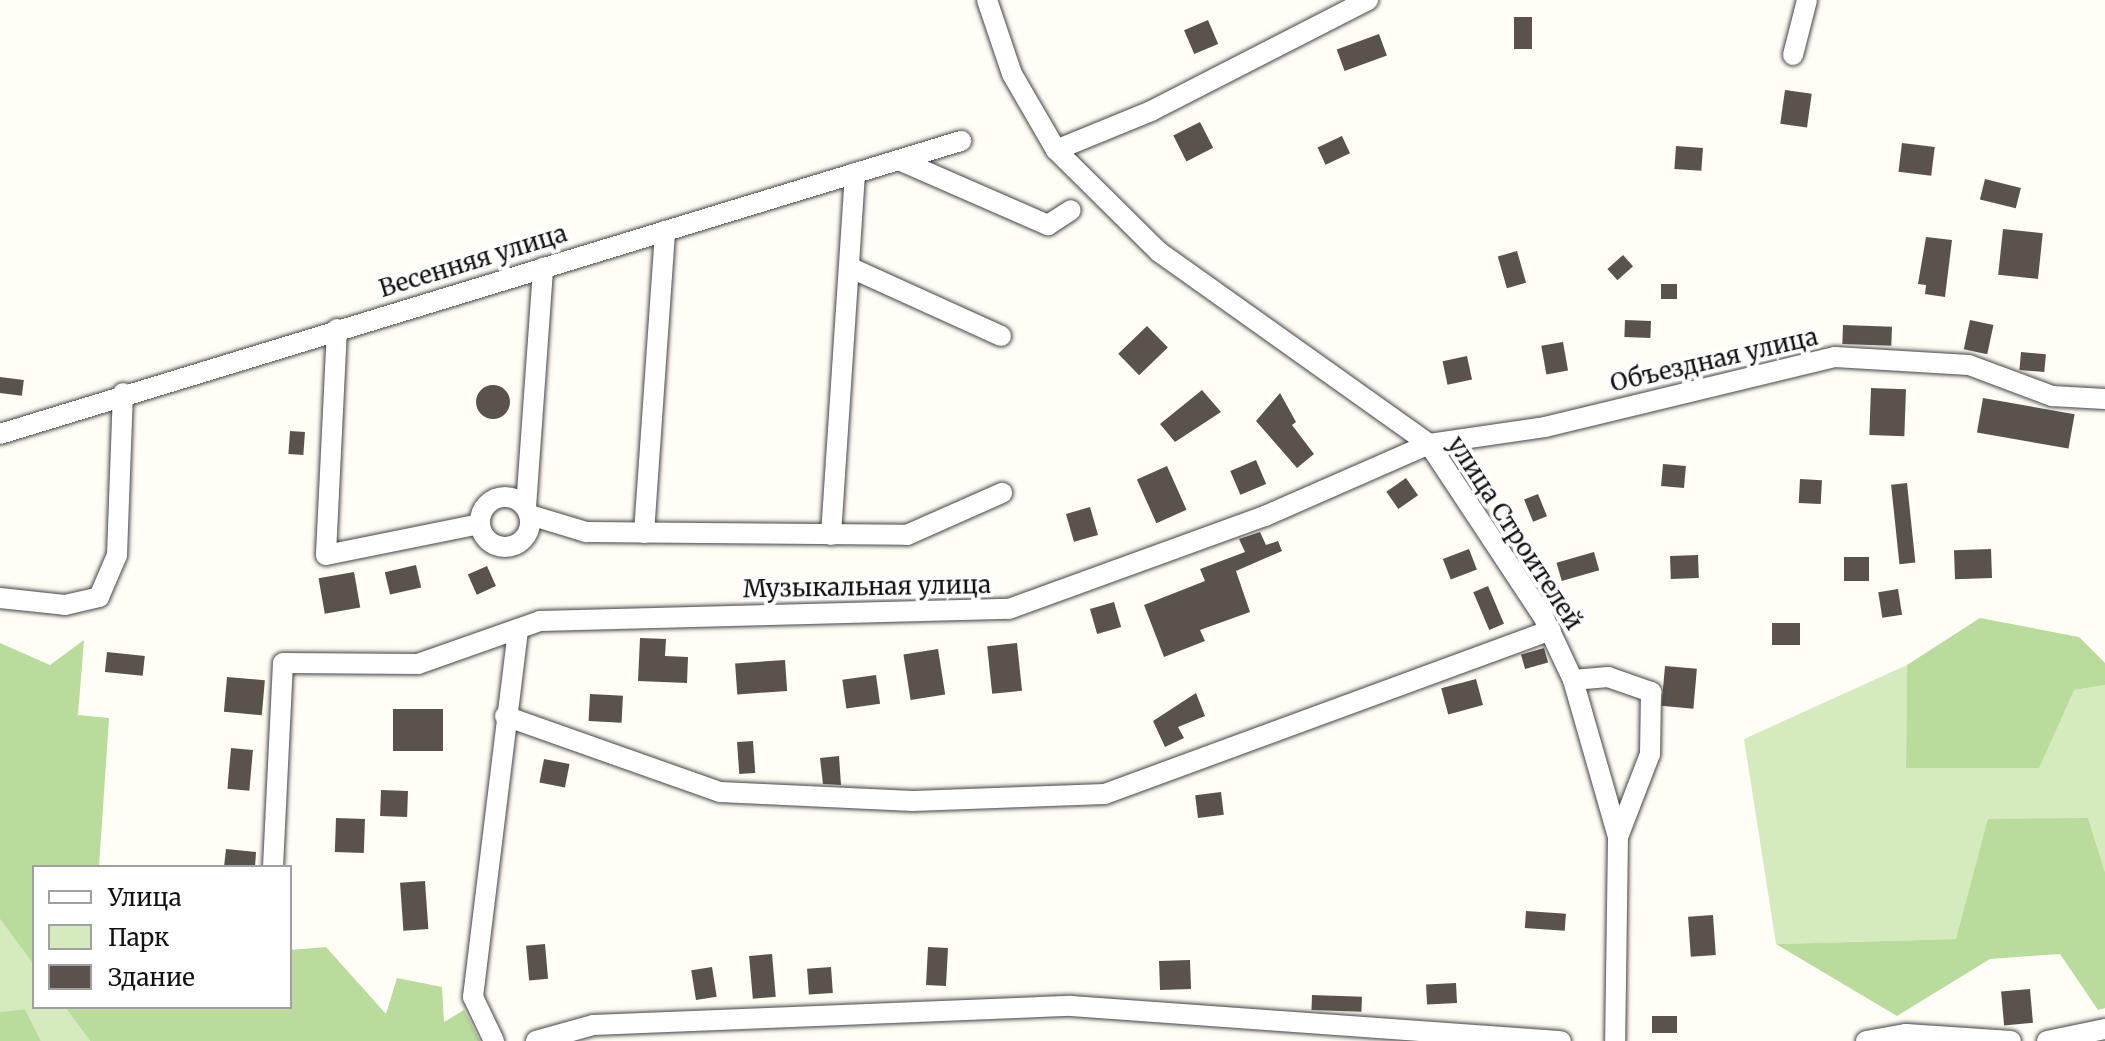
<!DOCTYPE html>
<html>
<head>
<meta charset="utf-8">
<style>
	body { margin:0 }
	#map { position:relative; width:2105px; height:1041px; overflow:hidden; background:#fffdf5; font-family:Merriweather,serif }
	div>[style] { position:absolute }
	[style*='--x'] { left:calc(var(--x)*1px); top:calc(var(--y)*1px); width:calc(var(--w)*1px); rotate:calc(var(--a)*1deg) }
	.green>* { inset:0; background:#d5ebbd }
	.forest>* { inset:0; background:#b9dc9c }
	.building>* { inset:0; background:#5a524d; transform-origin:0 0 }
	.round { border-radius:50% }
	.roads { filter:drop-shadow(0 0 2px #444) drop-shadow(0 0 2px #444) }
	.minor>* { height:20px; margin:-10px; padding:0 10px; transform-origin:10px; border-radius:10px; background:#fff }
	.minor>.ring { margin:-10px; padding:0; box-sizing:content-box; background:none; border:20px solid #fff; border-radius:50% }
	span { translate:-50% -50%; white-space:nowrap; text-align:center; line-height:1.15; -webkit-text-stroke:8px #fff; paint-order:stroke }
	.street-label { font-size:24px; color:#111 }
	.legend { position:absolute; left:32px; top:865px; width:260px; height:144px; box-sizing:border-box; background:#fff; border:2px solid #a0a0a0; margin:0; padding:10px 14px; list-style:none; font-size:24px; color:#111 }
	.legend li { display:flex; align-items:center; gap:16px; height:40px }
	.legend b { width:40px; border:2px solid #a0a0a0 }
</style>
</head>
<body>
<div id="map">
	<div class="green">
		<i style="clip-path:polygon(1907px 665px,1906px 768px,2074px 690px,2105px 685px,2105px 872px,2088px 818px,1957px 939px,1776px 944px,1744px 739px)"></i>
		<i style="clip-path:polygon(0 919px,34px 965px,34px 1007px,65px 1007px,90px 1041px,41px 1041px,25px 1009px,0 1012px)"></i>
	</div>
	<div class="forest">
		<i style="clip-path:polygon(1980px 618px,2079px 637px,2105px 663px,2105px 685px,2074px 690px,2039px 768px,1906px 768px,1907px 665px)"></i>
		<i style="clip-path:polygon(84px 640px,78px 715px,109px 718px,99px 867px,34px 867px,34px 965px,0 919px,0 643px,50px 665px)"></i>
		<i style="clip-path:polygon(2088px 818px,2105px 872px,2105px 1008px,2098px 1010px,2060px 954px,1990px 959px,1897px 1016px,1776px 944px,1956px 939px,1988px 819px)"></i>
		<i style="clip-path:polygon(326px 947px,386px 1014px,397px 978px,442px 987px,444px 1022px,464px 1010px,480px 1041px,90px 1041px,65px 1007px,290px 1007px,290px 950px)"></i>
		<i style="clip-path:polygon(25px 1009px,41px 1041px,0 1041px,0 1012px)"></i>
	</div>
	<div class="building">
		<i style="left:1514px;top:17px;width:18px;height:32px"></i>
		<i style="left:1208px;top:20px;width:26px;height:26px;rotate:67deg"></i>
		<i style="left:1379px;top:34px;width:23px;height:45px;rotate:70deg"></i>
		<i style="left:1785px;top:90px;width:27px;height:34px;rotate:8deg"></i>
		<i style="left:1200px;top:122px;width:29px;height:30px;rotate:63deg"></i>
		<i style="left:1342px;top:136px;width:19px;height:27px;rotate:65deg"></i>
		<i style="left:1902px;top:143px;width:33px;height:29px;rotate:7deg"></i>
		<i style="left:1676px;top:146px;width:27px;height:23px;rotate:4deg"></i>
		<i style="left:1985px;top:179px;width:37px;height:21px;rotate:14deg"></i>
		<i style="left:2003px;top:229px;width:40px;height:46px;rotate:6deg"></i>
		<i style="clip-path:polygon(1926px 237px,1952px 240px,1945px 297px,1925px 294px,1926px 285px,1918px 284px)"></i>
		<i style="left:1517px;top:251px;width:33px;height:20px;rotate:74deg"></i>
		<i style="left:1623px;top:255px;width:15px;height:21px;rotate:48deg"></i>
		<i style="left:1661px;top:284px;width:16px;height:15px"></i>
		<i style="left:1625px;top:320px;width:26px;height:17px;rotate:2deg"></i>
		<i style="left:1970px;top:320px;width:24px;height:30px;rotate:12deg"></i>
		<i style="left:1843px;top:325px;width:49px;height:19px;rotate:2deg"></i>
		<i style="left:1147px;top:326px;width:30px;height:40px;rotate:46deg"></i>
		<i style="left:1563px;top:342px;width:29px;height:22px;rotate:80deg"></i>
		<i style="left:2021px;top:352px;width:25px;height:18px;rotate:5deg"></i>
		<i style="left:1467px;top:356px;width:24px;height:25px;rotate:78deg"></i>
		<i style="left:0;top:377px;width:24px;height:16px;rotate:7deg"></i>
		<i class="round" style="left:476px;top:385px;width:34px;height:34px"></i>
		<i style="left:1871px;top:388px;width:35px;height:47px;rotate:2deg"></i>
		<i style="clip-path:polygon(1202px 390px,1221px 412px,1175px 442px,1160px 424px)"></i>
		<i style="clip-path:polygon(1280px 393px,1296px 422px,1292px 425px,1314px 454px,1297px 468px,1256px 421px)"></i>
		<i style="left:1983px;top:398px;width:93px;height:35px;rotate:10deg"></i>
		<i style="left:290px;top:431px;width:15px;height:23px;rotate:4deg"></i>
		<i style="left:1256px;top:460px;width:26px;height:28px;rotate:67deg"></i>
		<i style="left:1663px;top:464px;width:23px;height:22px;rotate:5deg"></i>
		<i style="left:1167px;top:466px;width:48px;height:33px;rotate:66deg"></i>
		<i style="left:1406px;top:478px;width:21px;height:24px;rotate:55deg"></i>
		<i style="left:1800px;top:479px;width:22px;height:24px;rotate:3deg"></i>
		<i style="left:1907px;top:483px;width:80px;height:16px;rotate:84deg"></i>
		<i style="left:1538px;top:494px;width:24px;height:15px;rotate:68deg"></i>
		<i style="left:1090px;top:507px;width:29px;height:25px;rotate:74deg"></i>
		<i style="clip-path:polygon(1260px 532px,1266px 545px,1278px 541px,1282px 551px,1236px 571px,1250px 612px,1200px 630px,1205px 641px,1164px 657px,1144px 605px,1205px 581px,1200px 569px,1245px 552px,1239px 539px)"></i>
		<i style="left:1469px;top:549px;width:22px;height:28px;rotate:69deg"></i>
		<i style="left:1991px;top:549px;width:29px;height:37px;rotate:88deg"></i>
		<i style="left:1594px;top:552px;width:19px;height:39px;rotate:74deg"></i>
		<i style="left:1698px;top:555px;width:23px;height:28px;rotate:88deg"></i>
		<i style="left:1844px;top:557px;width:25px;height:24px"></i>
		<i style="left:416px;top:565px;width:23px;height:32px;rotate:77deg"></i>
		<i style="left:487px;top:566px;width:22px;height:21px;rotate:66deg"></i>
		<i style="left:354px;top:572px;width:36px;height:36px;rotate:80deg"></i>
		<i style="left:1488px;top:586px;width:41px;height:16px;rotate:67deg"></i>
		<i style="left:1898px;top:589px;width:26px;height:20px;rotate:81deg"></i>
		<i style="left:1114px;top:602px;width:26px;height:25px;rotate:74deg"></i>
		<i style="left:1772px;top:623px;width:28px;height:22px"></i>
		<i style="clip-path:polygon(640px 638px,666px 639px,665px 656px,688px 657px,687px 683px,638px 681px)"></i>
		<i style="left:1017px;top:643px;width:48px;height:30px;rotate:84deg"></i>
		<i style="left:1544px;top:648px;width:15px;height:24px;rotate:74deg"></i>
		<i style="left:938px;top:649px;width:46px;height:35px;rotate:81deg"></i>
		<i style="left:107px;top:652px;width:38px;height:20px;rotate:6deg"></i>
		<i style="left:785px;top:660px;width:31px;height:50px;rotate:86deg"></i>
		<i style="left:1665px;top:666px;width:32px;height:40px;rotate:5deg"></i>
		<i style="left:876px;top:675px;width:29px;height:34px;rotate:82deg"></i>
		<i style="left:227px;top:677px;width:38px;height:35px;rotate:5deg"></i>
		<i style="left:1476px;top:679px;width:27px;height:36px;rotate:75deg"></i>
		<i style="clip-path:polygon(1196px 693px,1205px 716px,1178px 727px,1184px 738px,1165px 747px,1153px 721px)"></i>
		<i style="left:590px;top:694px;width:33px;height:27px;rotate:3deg"></i>
		<i style="left:393px;top:709px;width:50px;height:42px"></i>
		<i style="left:753px;top:741px;width:32px;height:16px;rotate:86deg"></i>
		<i style="left:231px;top:748px;width:22px;height:41px;rotate:5deg"></i>
		<i style="clip-path:polygon(839px 756px,841px 785px,823px 784px,820px 758px)"></i>
		<i style="left:544px;top:759px;width:26px;height:24px;rotate:11deg"></i>
		<i style="left:381px;top:790px;width:27px;height:26px;rotate:2deg"></i>
		<i style="left:1221px;top:792px;width:23px;height:26px;rotate:83deg"></i>
		<i style="left:336px;top:818px;width:29px;height:34px;rotate:2deg"></i>
		<i style="clip-path:polygon(226px 849px,256px 852px,255px 867px,224px 867px)"></i>
		<i style="left:425px;top:881px;width:48px;height:25px;rotate:86deg"></i>
		<i style="left:1526px;top:911px;width:40px;height:17px;rotate:4deg"></i>
		<i style="left:1713px;top:915px;width:40px;height:25px;rotate:86deg"></i>
		<i style="left:545px;top:944px;width:35px;height:19px;rotate:85deg"></i>
		<i style="left:928px;top:947px;width:20px;height:38px;rotate:3deg"></i>
		<i style="left:772px;top:954px;width:43px;height:23px;rotate:85deg"></i>
		<i style="left:1190px;top:960px;width:29px;height:31px;rotate:88deg"></i>
		<i style="left:712px;top:967px;width:30px;height:21px;rotate:81deg"></i>
		<i style="left:831px;top:967px;width:26px;height:24px;rotate:86deg"></i>
		<i style="left:1456px;top:983px;width:20px;height:30px;rotate:87deg"></i>
		<i style="left:2030px;top:989px;width:34px;height:29px;rotate:85deg"></i>
		<i style="left:1312px;top:995px;width:50px;height:15px;rotate:2deg"></i>
		<i style="left:1652px;top:1016px;width:25px;height:17px"></i>
	</div>
	<div class="roads">
		<div class="minor">
			<i style="--x:987;--y:0;--w:78;--a:71.3"></i>
			<i style="--x:1012;--y:74;--w:88;--a:59.9"></i>
			<i style="--x:1056;--y:150;--w:145;--a:44.7"></i>
			<i style="--x:1159;--y:252;--w:331;--a:35.4"></i>
			<i style="--x:1429;--y:444;--w:206;--a:56.5"></i>
			<i style="--x:1543;--y:616;--w:71;--a:64.9"></i>
			<i style="--x:1573;--y:680;--w:163;--a:74"></i>
			<i style="--x:1618;--y:837;--w:204;--a:90.8"></i>
			<i style="--x:1793;--y:55;--w:57;--a:-75.7"></i>
			<i style="--x:1056;--y:150;--w:103;--a:-22.3"></i>
			<i style="--x:1151;--y:111;--w:244;--a:-27.1"></i>
			<i style="--x:899;--y:160;--w:163;--a:23.6"></i>
			<i style="--x:1048;--y:225;--w:27;--a:-33"></i>
			<i style="--x:849;--y:267;--w:167;--a:24.4"></i>
			<i style="--x:337;--y:329;--w:226;--a:92.8"></i>
			<i style="--x:326;--y:555;--w:157;--a:-11.4"></i>
			<i style="--x:0;--y:434;--w:1005;--a:-16.96"></i>
			<i class="ring" style="left:480px;top:497px;width:30px;height:30px"></i>
			<i style="--x:526;--y:507;--w:240;--a:-85.9"></i>
			<i style="--x:530;--y:515;--w:59;--a:16.9"></i>
			<i style="--x:586;--y:532;--w:321;--a:0.5"></i>
			<i style="--x:907;--y:535;--w:104;--a:-23.9"></i>
			<i style="--x:644;--y:533;--w:303;--a:-86"></i>
			<i style="--x:831;--y:535;--w:363;--a:-86.2"></i>
			<i style="--x:0;--y:598;--w:65;--a:6.1"></i>
			<i style="--x:65;--y:605;--w:35;--a:-13"></i>
			<i style="--x:99;--y:597;--w:46;--a:-66.8"></i>
			<i style="--x:117;--y:555;--w:162;--a:-87.9"></i>
			<i style="--x:1573;--y:680;--w:35;--a:-5"></i>
			<i style="--x:1608;--y:677;--w:46;--a:19.2"></i>
			<i style="--x:1651;--y:692;--w:62;--a:90.9"></i>
			<i style="--x:1650;--y:754;--w:89;--a:111.1"></i>
			<i style="--x:505;--y:716;--w:228;--a:19.5"></i>
			<i style="--x:720;--y:792;--w:193;--a:2.7"></i>
			<i style="--x:913;--y:801;--w:192;--a:-2.1"></i>
			<i style="--x:1105;--y:794;--w:475;--a:-20.2"></i>
			<i style="--x:273;--y:867;--w:204;--a:-87.2"></i>
			<i style="--x:283;--y:663;--w:135;--a:0.4"></i>
			<i style="--x:418;--y:664;--w:129;--a:-19.4"></i>
			<i style="--x:540;--y:621;--w:469;--a:-1.5"></i>
			<i style="--x:1009;--y:609;--w:272;--a:-20"></i>
			<i style="--x:1265;--y:516;--w:179;--a:-23.7"></i>
			<i style="--x:1429;--y:444;--w:117;--a:-8.3"></i>
			<i style="--x:1545;--y:427;--w:298;--a:-13.6"></i>
			<i style="--x:1835;--y:357;--w:134;--a:3.4"></i>
			<i style="--x:1969;--y:365;--w:89;--a:20.5"></i>
			<i style="--x:2052;--y:396;--w:53;--a:3.2"></i>
			<i style="--x:494;--y:1041;--w:49;--a:-115.5"></i>
			<i style="--x:473;--y:997;--w:371;--a:-83"></i>
			<i style="--x:536;--y:1041;--w:59;--a:-15.7"></i>
			<i style="--x:593;--y:1025;--w:478;--a:-2.3"></i>
			<i style="--x:1071;--y:1006;--w:491;--a:4.1"></i>
			<i style="--x:1866;--y:1041;--w:41;--a:-9.9"></i>
			<i style="--x:1906;--y:1034;--w:105;--a:3.8"></i>
			<i style="--x:2047;--y:1041;--w:59;--a:-11.7"></i>
		</div>
	</div>
	<div class="street-label">
		<span style="left:473px;top:261px;rotate:-17deg">Весенняя улица</span>
		<span style="left:1714px;top:360px;rotate:-13deg">Объездная улица</span>
		<span style="left:1515px;top:533px;rotate:57deg">улица Строителей</span>
		<span style="left:867px;top:587px;rotate:-1deg">Музыкальная улица</span>
	</div>
	<ul class="legend">
	<li><b style="height:10px;background:#fff"></b>Улица</li>
	<li><b style="height:22px;background:#d5ebbd"></b>Парк</li>
	<li><b style="height:22px;background:#5a524d"></b>Здание</li>
	</ul>
</div>
</body>
</html>
